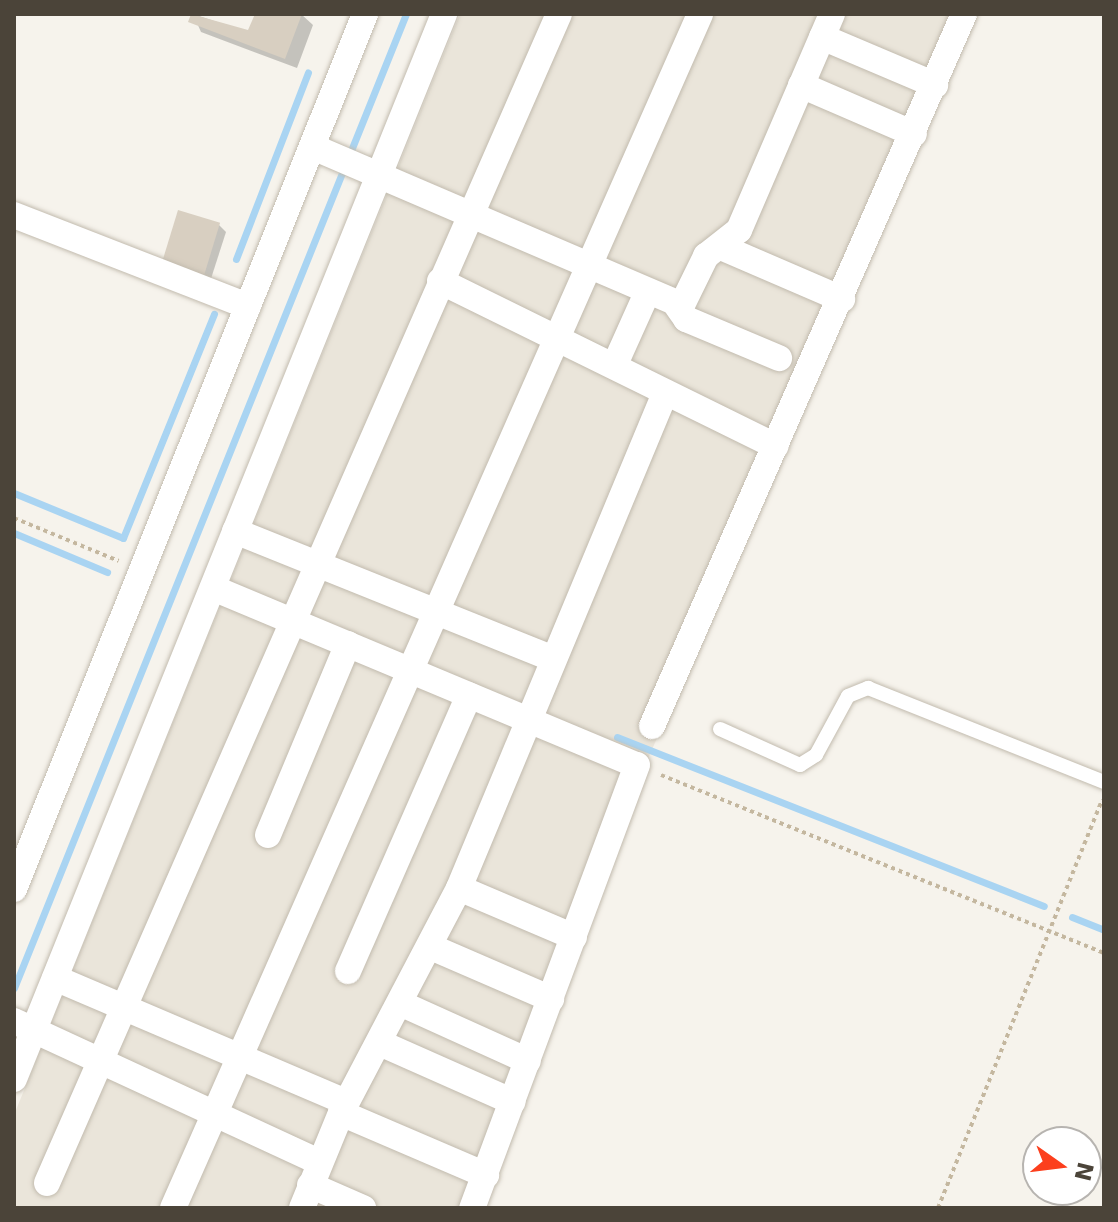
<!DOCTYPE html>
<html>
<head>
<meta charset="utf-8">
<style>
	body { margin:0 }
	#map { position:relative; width:1118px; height:1222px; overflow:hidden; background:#f6f3ec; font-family:"DejaVu Sans",sans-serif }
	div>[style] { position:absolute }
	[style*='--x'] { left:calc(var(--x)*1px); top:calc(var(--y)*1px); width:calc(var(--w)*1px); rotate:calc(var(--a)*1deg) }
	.residential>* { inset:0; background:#eae5da }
	.shadow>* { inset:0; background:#0003 }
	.stream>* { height:7px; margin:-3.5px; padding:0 3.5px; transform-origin:3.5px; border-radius:3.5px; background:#a9d4f2 }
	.building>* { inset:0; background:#d8cfc1; transform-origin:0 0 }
	.path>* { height:4px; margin-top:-2px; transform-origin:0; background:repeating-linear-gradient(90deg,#c4b79f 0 4px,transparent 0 8px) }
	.roads { filter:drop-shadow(0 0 2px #c2bbae) drop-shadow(0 0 2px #c2bbae) }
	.service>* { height:14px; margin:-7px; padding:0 7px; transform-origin:7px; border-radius:7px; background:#fff }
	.minor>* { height:26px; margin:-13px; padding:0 13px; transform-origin:13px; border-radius:13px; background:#fff }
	span { translate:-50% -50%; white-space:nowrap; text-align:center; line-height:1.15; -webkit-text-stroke:8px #fff; paint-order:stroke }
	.frame { position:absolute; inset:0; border:16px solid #4b4439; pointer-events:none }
	.north { position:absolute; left:1022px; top:1126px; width:80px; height:80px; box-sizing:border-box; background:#fff; border:2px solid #b7b4b0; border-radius:50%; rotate:104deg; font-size:22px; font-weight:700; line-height:32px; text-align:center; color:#4b4439 }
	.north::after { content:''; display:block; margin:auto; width:28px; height:36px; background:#fc3f1d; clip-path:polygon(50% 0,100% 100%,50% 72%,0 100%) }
</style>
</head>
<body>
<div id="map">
	<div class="residential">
		<i style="clip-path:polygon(460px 14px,974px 14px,647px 761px,471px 1208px,14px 1208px,14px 1115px)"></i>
	</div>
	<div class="shadow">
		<i style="clip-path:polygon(193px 14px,250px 33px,257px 14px,301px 14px,313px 25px,297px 68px,201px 32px)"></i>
		<i style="clip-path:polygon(219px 225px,226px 232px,208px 288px,168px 275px)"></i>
	</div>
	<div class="stream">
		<i style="--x:236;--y:259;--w:200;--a:-68.9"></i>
		<i style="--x:14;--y:493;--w:118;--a:22.4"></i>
		<i style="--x:123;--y:538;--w:242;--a:-67.9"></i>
		<i style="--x:14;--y:533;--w:101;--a:22.8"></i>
		<i style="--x:617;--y:737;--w:459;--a:21.6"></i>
		<i style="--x:1072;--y:917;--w:35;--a:22"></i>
		<i style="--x:14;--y:988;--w:1050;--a:-68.08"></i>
	</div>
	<div class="building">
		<i style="clip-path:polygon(191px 14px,248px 30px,255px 14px,302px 14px,285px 59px,188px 22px)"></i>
		<i style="left:178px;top:210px;width:44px;height:61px;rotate:17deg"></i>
	</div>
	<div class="path">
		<i style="--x:14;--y:518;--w:113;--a:22.3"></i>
		<i style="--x:661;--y:775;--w:477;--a:21.9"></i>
		<i style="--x:938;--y:1208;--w:440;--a:-68.1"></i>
	</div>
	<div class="roads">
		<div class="service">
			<i style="--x:720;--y:729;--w:88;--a:24.2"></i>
			<i style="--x:800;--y:765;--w:19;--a:-32"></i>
			<i style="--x:816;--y:755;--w:67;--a:-61.5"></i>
			<i style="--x:848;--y:696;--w:22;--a:-22"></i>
			<i style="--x:868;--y:688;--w:254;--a:21.7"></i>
		</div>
		<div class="minor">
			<i style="--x:822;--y:37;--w:123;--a:23"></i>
			<i style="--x:801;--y:85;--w:123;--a:23.4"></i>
			<i style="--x:313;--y:147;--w:401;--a:23.2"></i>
			<i style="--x:682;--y:305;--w:55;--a:-63.9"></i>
			<i style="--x:706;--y:256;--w:42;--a:-38.2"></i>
			<i style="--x:739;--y:230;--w:235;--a:-66.7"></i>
			<i style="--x:14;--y:215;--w:251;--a:21.3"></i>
			<i style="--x:721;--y:247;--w:132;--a:23.3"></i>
			<i style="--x:440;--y:281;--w:374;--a:26.2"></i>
			<i style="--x:677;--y:306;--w:16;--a:55"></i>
			<i style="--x:686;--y:319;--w:101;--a:22.8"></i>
			<i style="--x:616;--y:362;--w:76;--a:-65.8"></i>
			<i style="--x:235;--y:531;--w:343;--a:21.9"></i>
			<i style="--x:213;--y:588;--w:459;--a:22.7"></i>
			<i style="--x:637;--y:765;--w:473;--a:110.4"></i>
			<i style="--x:652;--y:726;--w:777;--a:-66.34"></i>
			<i style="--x:268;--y:835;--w:207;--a:-67.3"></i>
			<i style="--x:459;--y:888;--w:125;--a:23.1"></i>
			<i style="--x:14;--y:889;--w:943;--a:-68.14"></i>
			<i style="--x:431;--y:947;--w:131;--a:23.4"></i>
			<i style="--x:348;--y:971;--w:301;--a:-66.3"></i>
			<i style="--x:55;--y:978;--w:316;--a:23.1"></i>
			<i style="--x:402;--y:1004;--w:138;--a:24.3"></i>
			<i style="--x:14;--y:1021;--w:336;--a:24.8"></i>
			<i style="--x:380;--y:1043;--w:145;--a:23.9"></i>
			<i style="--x:14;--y:1079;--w:1149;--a:-68.01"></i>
			<i style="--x:341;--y:1113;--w:158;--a:23.2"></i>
			<i style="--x:47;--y:1183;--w:1276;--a:-66.35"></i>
			<i style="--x:310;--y:1185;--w:58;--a:23.5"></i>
			<i style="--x:173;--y:1208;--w:1305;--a:-66.18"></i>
			<i style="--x:302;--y:1208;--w:103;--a:-67.7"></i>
			<i style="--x:341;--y:1113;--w:254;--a:-62.3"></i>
			<i style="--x:459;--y:888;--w:536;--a:-67.4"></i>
		</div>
	</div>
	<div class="frame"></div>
	<div class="north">N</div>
</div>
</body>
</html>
